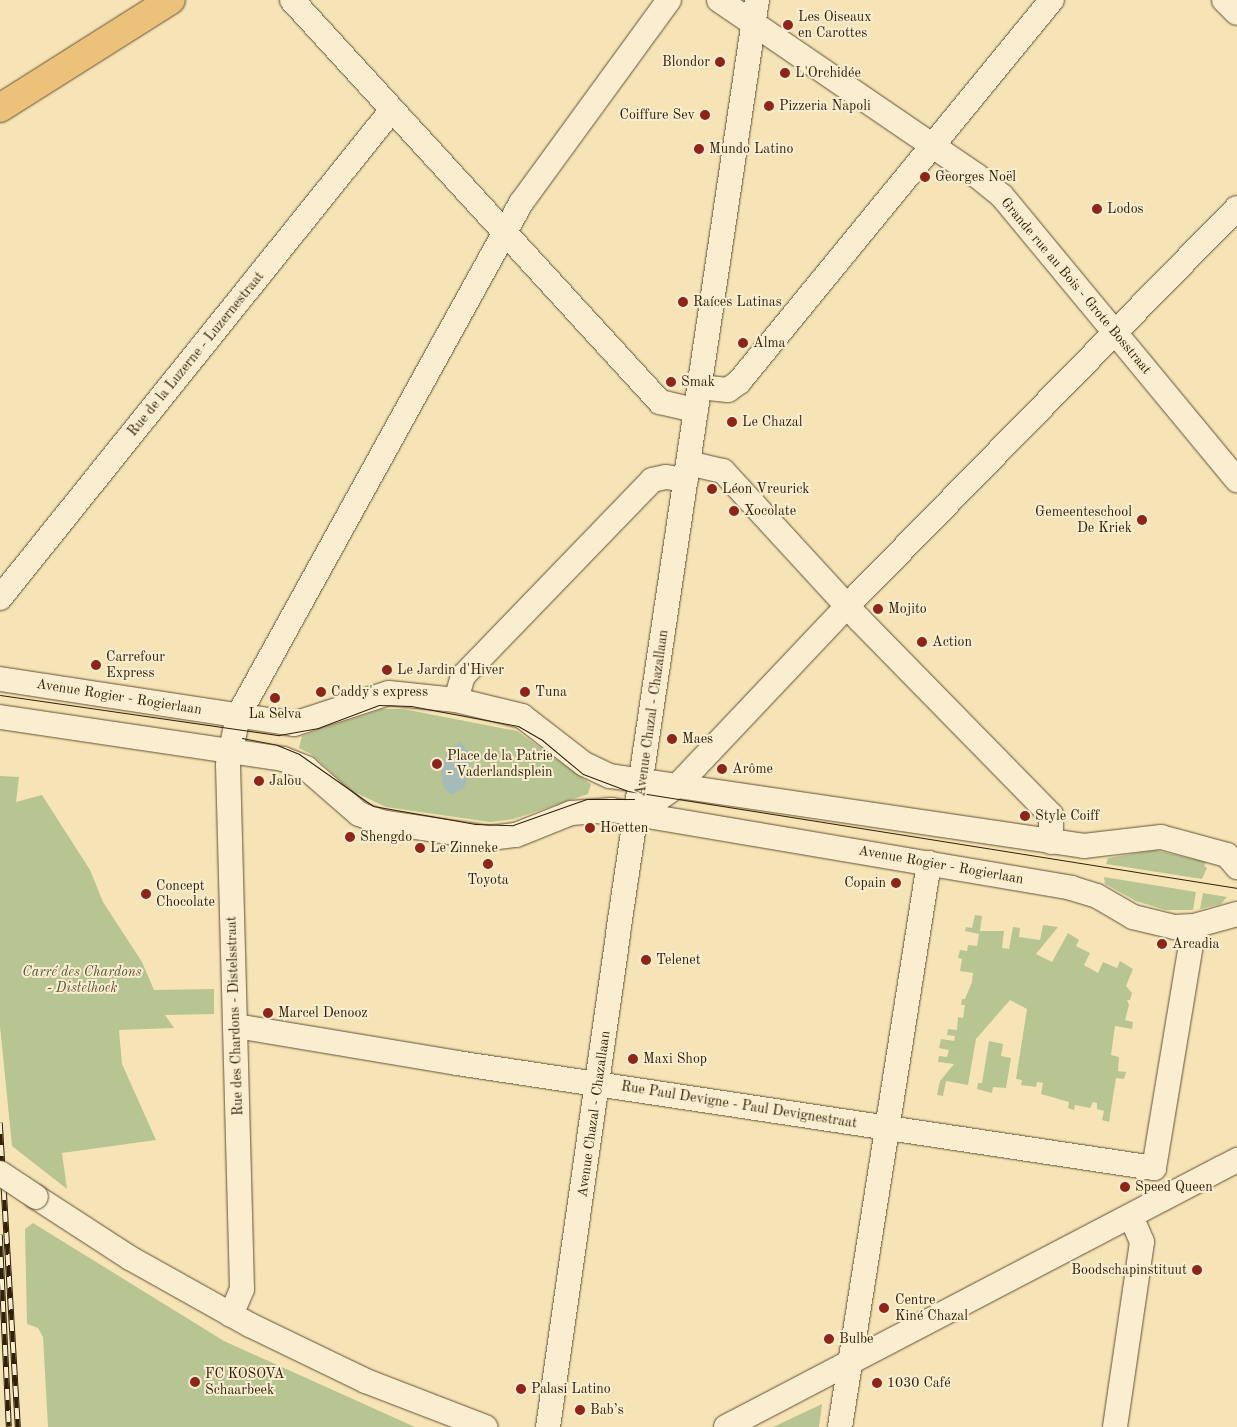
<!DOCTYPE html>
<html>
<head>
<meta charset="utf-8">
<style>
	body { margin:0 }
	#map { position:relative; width:1237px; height:1427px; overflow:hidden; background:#f7e4b6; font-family:"Old Standard TT",serif }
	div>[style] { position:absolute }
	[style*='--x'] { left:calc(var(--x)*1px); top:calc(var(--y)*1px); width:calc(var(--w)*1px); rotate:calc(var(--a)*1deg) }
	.green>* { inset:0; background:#b7c592 }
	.water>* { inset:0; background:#a4bbba }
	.roads { filter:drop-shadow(0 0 1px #625134) drop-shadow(0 0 1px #625134) }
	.minor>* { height:24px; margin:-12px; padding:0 12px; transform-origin:12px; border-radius:12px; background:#faedd0 }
	.major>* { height:28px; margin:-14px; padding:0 14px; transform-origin:14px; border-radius:14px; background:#ecc27b }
	.tram>* { height:1px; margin:-0.5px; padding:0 0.5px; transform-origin:0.5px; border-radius:0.5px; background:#312008 }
	.rail>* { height:5.5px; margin-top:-2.75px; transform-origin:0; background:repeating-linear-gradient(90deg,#faedd0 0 11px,#312008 0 22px); box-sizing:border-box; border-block:1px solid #312008 }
	.bridges { filter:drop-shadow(0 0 1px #625134) drop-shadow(0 0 1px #625134) }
	.minor-bridge>* { height:24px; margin:-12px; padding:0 12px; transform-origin:12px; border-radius:12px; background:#faedd0 }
	.dots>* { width:14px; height:14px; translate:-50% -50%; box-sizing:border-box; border:2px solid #faedd0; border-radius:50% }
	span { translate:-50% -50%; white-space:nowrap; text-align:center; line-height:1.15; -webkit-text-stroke:4px #faedd0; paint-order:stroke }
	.poi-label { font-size:14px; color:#312008 }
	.left { translate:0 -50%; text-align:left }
	.right { translate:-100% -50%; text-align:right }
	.street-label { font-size:14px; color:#312008 }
	.park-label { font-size:14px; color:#595231; font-style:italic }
</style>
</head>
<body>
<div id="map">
	<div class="green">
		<i style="clip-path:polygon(382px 709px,403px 709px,517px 731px,591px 784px,588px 794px,514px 819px,490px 822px,386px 807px,354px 792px,311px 754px,299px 748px,302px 736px)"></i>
		<i style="clip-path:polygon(0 776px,19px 777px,16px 802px,42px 795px,90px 870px,103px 902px,142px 962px,154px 990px,214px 989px,214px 1014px,165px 1015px,174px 1028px,119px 1030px,122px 1064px,156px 1140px,62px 1153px,67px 1189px,12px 1146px,0 1026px)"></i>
		<i style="clip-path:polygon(1155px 850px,1206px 862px,1204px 866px,1207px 868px,1202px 879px,1106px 864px,1108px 858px)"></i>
		<i style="clip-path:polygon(1104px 877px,1196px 892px,1193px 910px,1165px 910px,1136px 901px,1105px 884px)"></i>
		<i style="clip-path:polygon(1203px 893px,1227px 897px,1221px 904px,1200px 909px)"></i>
		<i style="clip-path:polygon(975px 915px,982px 916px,980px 931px,1004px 931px,1002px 948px,1009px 949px,1013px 927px,1020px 928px,1019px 937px,1040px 940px,1043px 925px,1058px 927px,1036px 954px,1052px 962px,1068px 933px,1079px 940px,1076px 946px,1090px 953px,1084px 965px,1098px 973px,1103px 962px,1117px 968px,1120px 961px,1133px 969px,1126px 986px,1132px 993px,1130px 1000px,1127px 1000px,1129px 1005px,1125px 1020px,1133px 1022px,1132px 1029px,1115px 1026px,1111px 1055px,1119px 1057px,1118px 1071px,1126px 1072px,1124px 1079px,1116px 1078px,1109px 1122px,1102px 1120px,1104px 1111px,1097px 1109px,1097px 1103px,1093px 1102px,1090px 1108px,1075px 1105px,1074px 1110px,1068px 1108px,1069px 1102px,1041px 1094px,1043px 1083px,1037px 1082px,1036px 1087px,1021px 1085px,1022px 1080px,1016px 1079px,1027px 1009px,1010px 1000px,976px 1039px,968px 1085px,946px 1081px,943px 1096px,937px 1095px,940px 1081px,954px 1064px,938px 1062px,939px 1056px,947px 1057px,949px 1050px,939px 1048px,941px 1039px,954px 1041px,955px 1036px,947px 1035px,948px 1029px,957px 1030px,958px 1017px,963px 1018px,965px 1005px,961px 1005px,962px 999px,965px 999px,972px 982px,973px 973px,960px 971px,962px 959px,958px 958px,960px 950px,967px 951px,968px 945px,977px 946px,979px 934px,965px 931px,966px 927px,972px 928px)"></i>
		<i style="clip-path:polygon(989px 1041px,1003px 1044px,1001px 1056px,1011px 1058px,1006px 1088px,993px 1087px,992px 1093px,977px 1089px,978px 1083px,982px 1083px)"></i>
		<i style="clip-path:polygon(33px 1223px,224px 1341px,415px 1427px,48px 1427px,43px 1337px,38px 1328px,27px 1324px,25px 1229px)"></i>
		<i style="clip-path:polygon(822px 1404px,819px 1427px,773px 1427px)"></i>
	</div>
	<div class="water">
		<i style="clip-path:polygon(460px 742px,470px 754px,470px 770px,464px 788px,452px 795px,444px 788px,441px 771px,447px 751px)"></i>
	</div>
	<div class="roads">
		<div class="minor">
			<i style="--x:292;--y:0;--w:545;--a:47.53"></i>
			<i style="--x:660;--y:402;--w:37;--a:13"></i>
			<i style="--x:719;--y:0;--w:311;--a:34.3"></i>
			<i style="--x:976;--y:175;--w:33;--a:39"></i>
			<i style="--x:1002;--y:196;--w:369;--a:50.4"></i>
			<i style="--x:1224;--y:0;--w:18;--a:45"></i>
			<i style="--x:699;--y:387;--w:29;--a:6"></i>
			<i style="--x:728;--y:390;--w:14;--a:-36"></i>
			<i style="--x:739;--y:382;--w:494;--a:-50.7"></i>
			<i style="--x:688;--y:463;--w:36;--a:13"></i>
			<i style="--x:723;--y:471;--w:201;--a:47.4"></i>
			<i style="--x:859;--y:619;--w:274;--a:45.6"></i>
			<i style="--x:1051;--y:815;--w:27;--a:90"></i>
			<i style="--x:0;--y:598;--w:626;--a:-51.23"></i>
			<i style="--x:0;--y:679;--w:297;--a:8.7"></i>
			<i style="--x:294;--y:724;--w:100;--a:-18.1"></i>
			<i style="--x:389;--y:693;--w:67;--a:6"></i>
			<i style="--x:456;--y:700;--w:68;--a:13.6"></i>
			<i style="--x:522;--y:716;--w:78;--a:37.7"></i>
			<i style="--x:584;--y:764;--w:29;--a:25"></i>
			<i style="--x:610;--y:776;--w:479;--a:8.4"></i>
			<i style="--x:1084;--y:846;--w:78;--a:-6.7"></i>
			<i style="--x:1161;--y:837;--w:68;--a:15.3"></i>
			<i style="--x:1227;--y:855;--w:16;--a:50"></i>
			<i style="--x:456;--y:700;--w:25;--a:-74"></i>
			<i style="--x:463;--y:676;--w:272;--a:-46"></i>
			<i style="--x:652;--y:480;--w:14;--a:-12"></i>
			<i style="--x:666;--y:477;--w:20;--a:9"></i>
			<i style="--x:0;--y:717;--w:286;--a:8.4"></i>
			<i style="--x:283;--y:759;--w:25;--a:21"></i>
			<i style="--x:306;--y:768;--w:70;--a:41"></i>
			<i style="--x:359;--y:814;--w:23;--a:20"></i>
			<i style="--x:381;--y:822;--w:110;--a:8.4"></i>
			<i style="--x:490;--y:838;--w:26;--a:-7"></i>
			<i style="--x:516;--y:835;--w:59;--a:-21.8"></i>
			<i style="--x:571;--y:813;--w:41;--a:-4.2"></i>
			<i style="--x:612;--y:810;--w:466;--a:9.6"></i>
			<i style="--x:1071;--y:888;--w:27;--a:17"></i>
			<i style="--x:1097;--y:896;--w:42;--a:30.3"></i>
			<i style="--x:1133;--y:917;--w:42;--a:13.7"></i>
			<i style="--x:1174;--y:927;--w:20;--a:-3"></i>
			<i style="--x:1194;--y:926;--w:45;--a:-15.6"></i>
			<i style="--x:637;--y:814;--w:50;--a:-35.3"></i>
			<i style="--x:678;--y:785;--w:260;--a:-46.6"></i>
			<i style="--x:857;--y:596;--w:543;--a:-45.6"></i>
			<i style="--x:236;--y:1026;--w:224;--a:9.5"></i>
			<i style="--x:457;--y:1063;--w:705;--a:8.57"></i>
			<i style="--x:1154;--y:1168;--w:245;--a:-80.6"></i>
			<i style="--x:36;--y:1197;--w:112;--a:33"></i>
			<i style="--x:130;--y:1258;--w:137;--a:29.2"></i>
			<i style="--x:250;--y:1325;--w:129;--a:25.8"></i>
			<i style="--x:366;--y:1381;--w:128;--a:21.1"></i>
			<i style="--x:231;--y:1315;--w:28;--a:-67"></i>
			<i style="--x:242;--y:1289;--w:524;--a:-91.53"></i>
			<i style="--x:228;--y:765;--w:50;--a:-78.5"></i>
			<i style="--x:238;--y:716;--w:586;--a:-61.12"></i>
			<i style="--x:521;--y:203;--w:251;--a:-53.9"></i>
			<i style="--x:548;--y:1427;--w:499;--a:-81.9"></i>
			<i style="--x:618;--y:933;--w:943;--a:-81.53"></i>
			<i style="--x:726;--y:1427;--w:577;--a:-27.59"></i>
			<i style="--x:840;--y:1427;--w:571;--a:-81.03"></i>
			<i style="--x:1115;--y:1427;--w:187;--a:-81.7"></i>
			<i style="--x:1142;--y:1242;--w:28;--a:-113"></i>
		</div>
		<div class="major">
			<i style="--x:0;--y:108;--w:202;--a:-32.3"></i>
		</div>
	</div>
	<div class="tram">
		<i style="--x:0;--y:695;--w:282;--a:8.2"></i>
		<i style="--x:279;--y:735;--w:40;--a:-10"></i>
		<i style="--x:318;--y:728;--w:65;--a:-20.7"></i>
		<i style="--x:379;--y:705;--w:32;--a:2"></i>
		<i style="--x:411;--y:706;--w:109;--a:10.6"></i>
		<i style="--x:518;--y:726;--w:28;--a:30"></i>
		<i style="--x:542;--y:740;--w:53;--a:39.7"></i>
		<i style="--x:583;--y:774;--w:48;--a:20.7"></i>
		<i style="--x:628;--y:791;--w:617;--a:9.05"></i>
		<i style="--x:242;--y:738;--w:36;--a:11"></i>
		<i style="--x:277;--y:745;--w:24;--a:22"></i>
		<i style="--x:299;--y:754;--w:90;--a:35.1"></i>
		<i style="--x:373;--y:806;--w:104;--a:10"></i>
		<i style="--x:475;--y:824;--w:38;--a:2"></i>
		<i style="--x:513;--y:825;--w:78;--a:-19.4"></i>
		<i style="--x:587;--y:799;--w:47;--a:0"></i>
	</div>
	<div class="rail">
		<i style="--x:0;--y:1123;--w:305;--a:86.6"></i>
		<i style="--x:0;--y:1235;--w:192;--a:87.3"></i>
	</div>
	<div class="bridges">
		<div class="minor-bridge">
			<i style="--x:0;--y:1173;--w:43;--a:33.7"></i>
		</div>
	</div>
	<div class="dots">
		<i style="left:788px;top:25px;background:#8f2418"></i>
		<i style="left:720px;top:62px;background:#8f2418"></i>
		<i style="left:785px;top:73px;background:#8f2418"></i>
		<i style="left:769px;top:106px;background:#8f2418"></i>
		<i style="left:705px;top:115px;background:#8f2418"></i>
		<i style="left:699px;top:149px;background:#8f2418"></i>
		<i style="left:925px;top:177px;background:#8f2418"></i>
		<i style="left:1097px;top:209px;background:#8f2418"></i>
		<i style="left:683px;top:302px;background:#8f2418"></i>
		<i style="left:743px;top:343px;background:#8f2418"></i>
		<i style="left:671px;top:382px;background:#8f2418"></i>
		<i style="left:732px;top:422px;background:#8f2418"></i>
		<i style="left:712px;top:489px;background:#8f2418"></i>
		<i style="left:734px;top:511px;background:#8f2418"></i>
		<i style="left:1142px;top:520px;background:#8f2418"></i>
		<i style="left:878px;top:609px;background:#8f2418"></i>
		<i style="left:922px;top:642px;background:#8f2418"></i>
		<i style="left:96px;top:665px;background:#8f2418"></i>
		<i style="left:387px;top:670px;background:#8f2418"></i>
		<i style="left:321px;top:692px;background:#8f2418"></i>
		<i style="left:525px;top:692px;background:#8f2418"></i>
		<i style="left:275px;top:698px;background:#8f2418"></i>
		<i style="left:672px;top:739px;background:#8f2418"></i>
		<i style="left:437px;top:764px;background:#8f2418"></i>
		<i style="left:722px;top:769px;background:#8f2418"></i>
		<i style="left:259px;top:781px;background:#8f2418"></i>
		<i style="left:1025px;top:816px;background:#8f2418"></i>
		<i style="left:590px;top:828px;background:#8f2418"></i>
		<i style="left:350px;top:837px;background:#8f2418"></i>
		<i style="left:420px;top:848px;background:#8f2418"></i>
		<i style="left:488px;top:864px;background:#8f2418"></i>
		<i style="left:896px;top:883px;background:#8f2418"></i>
		<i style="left:146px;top:894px;background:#8f2418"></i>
		<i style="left:1162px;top:944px;background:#8f2418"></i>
		<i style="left:646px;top:960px;background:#8f2418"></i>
		<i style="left:268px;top:1013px;background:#8f2418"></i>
		<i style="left:633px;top:1059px;background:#8f2418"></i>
		<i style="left:1125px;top:1187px;background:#8f2418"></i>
		<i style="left:1197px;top:1270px;background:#8f2418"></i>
		<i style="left:884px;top:1308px;background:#8f2418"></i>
		<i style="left:829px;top:1339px;background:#8f2418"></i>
		<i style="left:195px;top:1382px;background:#8f2418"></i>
		<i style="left:877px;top:1383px;background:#8f2418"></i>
		<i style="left:521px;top:1389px;background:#8f2418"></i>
		<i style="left:580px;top:1410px;background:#8f2418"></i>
	</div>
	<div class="poi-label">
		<span class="left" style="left:798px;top:25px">Les Oiseaux<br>en Carottes</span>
		<span class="right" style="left:710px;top:62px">Blondor</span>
		<span class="left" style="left:795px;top:73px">L'Orchidée</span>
		<span class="left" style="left:779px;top:106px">Pizzeria Napoli</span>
		<span class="right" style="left:695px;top:115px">Coiffure Sev</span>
		<span class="left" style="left:709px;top:149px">Mundo Latino</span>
		<span class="left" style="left:935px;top:177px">Georges Noël</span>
		<span class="left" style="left:1107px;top:209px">Lodos</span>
		<span class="left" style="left:693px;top:302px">Raíces Latinas</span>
		<span class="left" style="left:753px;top:343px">Alma</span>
		<span class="left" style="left:681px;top:382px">Smak</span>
		<span class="left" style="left:742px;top:422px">Le Chazal</span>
		<span class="left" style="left:722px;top:489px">Léon Vreurick</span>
		<span class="left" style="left:744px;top:511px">Xocolate</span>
		<span class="right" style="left:1132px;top:520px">Gemeenteschool<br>De Kriek</span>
		<span class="left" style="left:888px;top:609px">Mojito</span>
		<span class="left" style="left:932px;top:642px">Action</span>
		<span class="left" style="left:106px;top:665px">Carrefour<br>Express</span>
		<span class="left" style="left:397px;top:670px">Le Jardin d'Hiver</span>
		<span class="left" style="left:331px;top:692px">Caddy's express</span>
		<span class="left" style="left:535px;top:692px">Tuna</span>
		<span style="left:275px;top:714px">La Selva</span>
		<span class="left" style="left:682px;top:739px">Maes</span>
		<span class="left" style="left:447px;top:764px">Place de la Patrie<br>- Vaderlandsplein</span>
		<span class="left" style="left:732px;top:769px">Arôme</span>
		<span class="left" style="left:269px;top:781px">Jalou</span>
		<span class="left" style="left:1035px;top:816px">Style Coiff</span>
		<span class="left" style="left:600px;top:828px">Hoetten</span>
		<span class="left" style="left:360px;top:837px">Shengdo</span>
		<span class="left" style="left:430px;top:848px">Le Zinneke</span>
		<span style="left:488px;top:880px">Toyota</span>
		<span class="right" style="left:886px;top:883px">Copain</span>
		<span class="left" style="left:156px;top:894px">Concept<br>Chocolate</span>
		<span class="left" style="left:1172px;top:944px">Arcadia</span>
		<span class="left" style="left:656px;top:960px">Telenet</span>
		<span class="left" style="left:278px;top:1013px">Marcel Denooz</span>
		<span class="left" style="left:643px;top:1059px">Maxi Shop</span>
		<span class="left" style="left:1135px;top:1187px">Speed Queen</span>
		<span class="right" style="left:1187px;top:1270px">Boodschapinstituut</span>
		<span class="left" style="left:895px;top:1308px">Centre<br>Kiné Chazal</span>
		<span class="left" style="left:839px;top:1339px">Bulbe</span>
		<span class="left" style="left:205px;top:1382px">FC KOSOVA<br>Schaarbeek</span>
		<span class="left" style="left:887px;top:1383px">1030 Café</span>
		<span class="left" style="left:531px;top:1389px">Palasi Latino</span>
		<span class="left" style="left:590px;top:1410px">Bab’s</span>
	</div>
	<div class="street-label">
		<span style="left:1076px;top:286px;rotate:50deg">Grande rue au Bois - Grote Bosstraat</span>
		<span style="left:196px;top:354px;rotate:-51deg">Rue de la Luzerne - Luzernestraat</span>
		<span style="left:119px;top:697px;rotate:9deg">Avenue Rogier - Rogierlaan</span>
		<span style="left:652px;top:713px;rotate:-82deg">Avenue Chazal - Chazallaan</span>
		<span style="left:941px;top:865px;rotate:10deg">Avenue Rogier - Rogierlaan</span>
		<span style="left:235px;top:1016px;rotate:-92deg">Rue des Chardons - Distelsstraat</span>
		<span style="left:739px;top:1105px;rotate:9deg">Rue Paul Devigne - Paul Devignestraat</span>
		<span style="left:594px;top:1114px;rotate:-82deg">Avenue Chazal - Chazallaan</span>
	</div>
	<div class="park-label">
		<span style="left:82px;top:980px">Carré des Chardons<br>- Distelhoek</span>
	</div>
</div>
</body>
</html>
